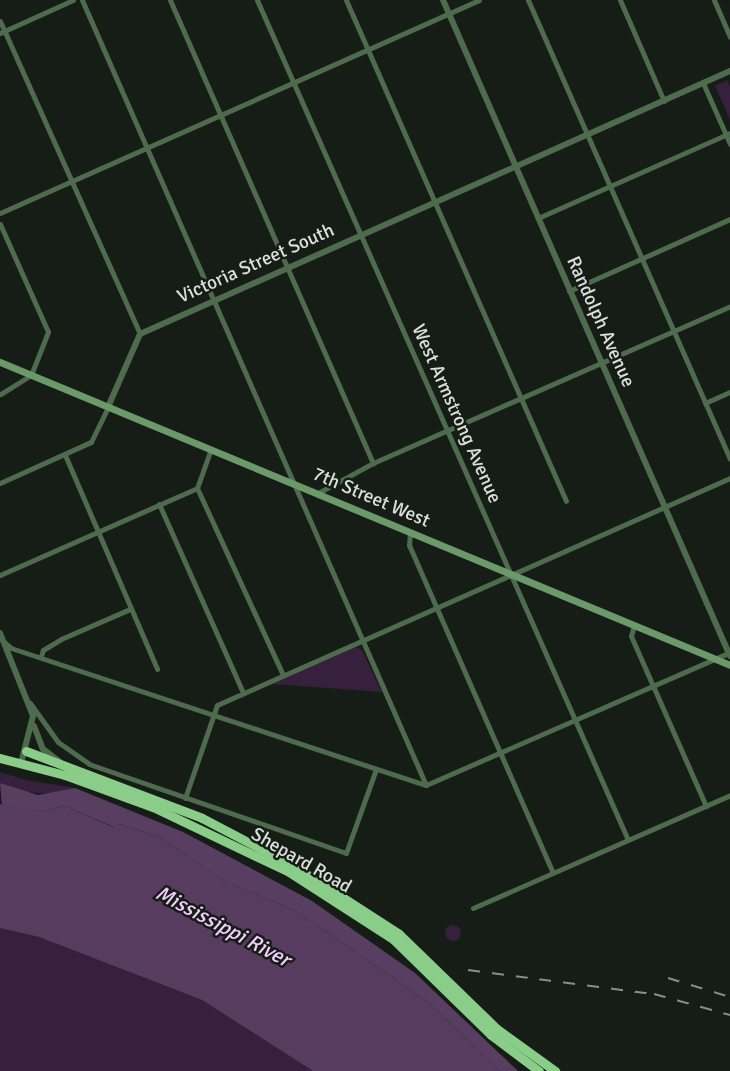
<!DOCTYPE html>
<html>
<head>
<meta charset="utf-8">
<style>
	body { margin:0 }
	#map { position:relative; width:730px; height:1071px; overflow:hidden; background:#161d16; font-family:Signika,sans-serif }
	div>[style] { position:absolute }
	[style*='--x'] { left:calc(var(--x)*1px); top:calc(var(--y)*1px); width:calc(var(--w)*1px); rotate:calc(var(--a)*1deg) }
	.green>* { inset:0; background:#371f3e }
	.round { border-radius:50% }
	.forest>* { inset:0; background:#583e60 }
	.water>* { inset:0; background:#573c5f }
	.minor>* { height:5px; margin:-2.5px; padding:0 2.5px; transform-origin:2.5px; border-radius:2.5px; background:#4e6b4e }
	.tertiary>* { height:6px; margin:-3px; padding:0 3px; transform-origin:3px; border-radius:3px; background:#4e6b4e }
	.secondary>* { height:7px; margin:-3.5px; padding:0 3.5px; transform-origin:3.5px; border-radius:3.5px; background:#6b996a }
	.trunk>* { height:9px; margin:-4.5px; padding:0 4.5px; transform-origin:4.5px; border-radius:4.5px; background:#8acd89 }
	.rail>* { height:2px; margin-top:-1px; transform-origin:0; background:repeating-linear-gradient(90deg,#888e88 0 12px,transparent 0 24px) }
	span { translate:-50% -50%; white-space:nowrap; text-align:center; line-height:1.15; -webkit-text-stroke:5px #161d16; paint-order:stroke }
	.street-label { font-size:19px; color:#dbe0db }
	.water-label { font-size:21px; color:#f3cdfe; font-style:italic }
</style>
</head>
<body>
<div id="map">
	<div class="green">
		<i style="clip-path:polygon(727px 80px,730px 87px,730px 120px,715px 86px)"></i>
		<i style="clip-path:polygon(356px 647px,362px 650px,382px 692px,272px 684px)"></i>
		<i style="clip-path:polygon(0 772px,26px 780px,75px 788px,59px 794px,24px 792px,0 783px)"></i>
		<i class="round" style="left:445px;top:925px;width:16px;height:16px"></i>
		<i style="clip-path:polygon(0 928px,39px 937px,202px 1000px,313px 1071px,0 1071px)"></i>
	</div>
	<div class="forest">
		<i style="clip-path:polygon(0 783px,38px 795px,75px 788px,183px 832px,312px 901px,415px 973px,518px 1071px,500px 1071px,428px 1002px,297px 911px,224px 881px,160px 837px,119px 824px,114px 827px,65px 806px,42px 811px,2px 805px)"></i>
	</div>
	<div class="water">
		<i style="clip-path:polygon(0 804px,42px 811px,65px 806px,113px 827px,119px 824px,160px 837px,224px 881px,297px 911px,428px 1002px,500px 1071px,313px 1071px,202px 1000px,39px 937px,0 928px)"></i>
	</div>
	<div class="minor">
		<i style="--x:82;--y:0;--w:857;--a:66.34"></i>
		<i style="--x:170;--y:0;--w:506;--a:66.33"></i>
		<i style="--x:257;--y:0;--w:918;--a:66.17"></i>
		<i style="--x:346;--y:0;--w:547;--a:66.29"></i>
		<i style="--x:528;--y:0;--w:501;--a:66.25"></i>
		<i style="--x:620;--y:0;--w:110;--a:66.5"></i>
		<i style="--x:714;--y:0;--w:40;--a:66.6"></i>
		<i style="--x:0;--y:21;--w:343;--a:65.9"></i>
		<i style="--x:0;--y:33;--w:80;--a:-24.3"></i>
		<i style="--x:703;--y:83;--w:67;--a:66.1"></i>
		<i style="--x:0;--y:213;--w:524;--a:-23.97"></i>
		<i style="--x:538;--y:218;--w:210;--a:-23.9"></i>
		<i style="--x:0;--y:224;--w:118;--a:66"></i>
		<i style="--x:48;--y:332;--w:46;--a:111.6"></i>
		<i style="--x:31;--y:375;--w:36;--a:148"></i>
		<i style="--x:569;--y:291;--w:176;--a:-24.1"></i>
		<i style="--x:705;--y:403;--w:27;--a:-24"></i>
		<i style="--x:65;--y:455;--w:233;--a:66.7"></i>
		<i style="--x:0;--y:483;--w:100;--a:-24.3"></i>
		<i style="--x:91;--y:442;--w:39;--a:-64"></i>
		<i style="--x:197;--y:488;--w:206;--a:65.3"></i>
		<i style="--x:318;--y:493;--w:63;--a:-28.6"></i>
		<i style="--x:373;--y:463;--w:390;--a:-23.7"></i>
		<i style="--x:159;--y:504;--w:207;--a:66"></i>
		<i style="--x:410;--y:532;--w:13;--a:94"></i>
		<i style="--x:409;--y:545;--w:358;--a:66.3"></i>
		<i style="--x:0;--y:575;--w:215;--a:-23.8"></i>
		<i style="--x:197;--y:488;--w:41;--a:-70.3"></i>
		<i style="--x:634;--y:625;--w:11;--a:105"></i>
		<i style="--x:631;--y:636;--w:186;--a:66.2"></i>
		<i style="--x:4;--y:642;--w:9;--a:41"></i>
		<i style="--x:11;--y:648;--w:437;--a:18.3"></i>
		<i style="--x:426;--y:785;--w:332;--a:-23.6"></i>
		<i style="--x:41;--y:656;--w:6;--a:-72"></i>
		<i style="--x:43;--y:650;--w:21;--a:-31"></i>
		<i style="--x:61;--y:639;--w:75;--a:-23.5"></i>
		<i style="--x:30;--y:703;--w:48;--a:54.3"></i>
		<i style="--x:58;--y:742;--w:38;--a:35"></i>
		<i style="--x:89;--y:764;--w:272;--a:19.1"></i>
		<i style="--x:346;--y:853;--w:89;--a:-70.3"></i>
		<i style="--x:185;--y:798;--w:98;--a:-71"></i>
		<i style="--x:217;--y:705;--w:561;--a:-23.87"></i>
		<i style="--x:473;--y:908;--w:281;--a:-23.7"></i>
	</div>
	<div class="tertiary">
		<i style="--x:443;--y:0;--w:716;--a:66.37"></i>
		<i style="--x:108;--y:407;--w:80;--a:-66.3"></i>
		<i style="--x:140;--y:334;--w:646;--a:-24.03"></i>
		<i style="--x:0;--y:633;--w:89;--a:68.3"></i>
		<i style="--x:33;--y:716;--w:49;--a:104.3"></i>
		<i style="--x:34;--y:726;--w:25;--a:69"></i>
		<i style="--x:43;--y:749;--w:20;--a:37"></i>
	</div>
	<div class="secondary">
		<i style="--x:0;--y:362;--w:790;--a:22.54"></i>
	</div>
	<div class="trunk">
		<i style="--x:26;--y:751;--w:188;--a:20.8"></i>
		<i style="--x:202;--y:818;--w:104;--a:27.6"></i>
		<i style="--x:294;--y:866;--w:125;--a:32.9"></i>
		<i style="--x:399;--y:934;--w:136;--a:44.1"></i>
		<i style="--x:497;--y:1029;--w:72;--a:35.9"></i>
		<i style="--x:0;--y:758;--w:67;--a:14.7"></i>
		<i style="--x:65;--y:775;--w:94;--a:20"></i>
		<i style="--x:153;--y:807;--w:151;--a:25.5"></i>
		<i style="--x:289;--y:872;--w:124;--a:32.8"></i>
		<i style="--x:393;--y:939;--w:137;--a:44.4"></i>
		<i style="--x:491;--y:1035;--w:60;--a:36.9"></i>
	</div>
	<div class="rail">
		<i style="--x:468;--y:970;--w:188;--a:7.4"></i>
		<i style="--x:654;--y:994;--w:79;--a:15.4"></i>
		<i style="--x:668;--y:978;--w:65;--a:17"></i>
	</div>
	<div class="street-label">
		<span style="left:256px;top:264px;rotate:-24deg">Victoria Street South</span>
		<span style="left:600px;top:322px;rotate:66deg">Randolph Avenue</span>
		<span style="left:456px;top:414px;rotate:66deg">West Armstrong Avenue</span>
		<span style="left:371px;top:498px;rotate:23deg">7th Street West</span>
		<span style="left:301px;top:861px;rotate:30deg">Shepard Road</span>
	</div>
	<div class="water-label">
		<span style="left:223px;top:926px;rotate:28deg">Mississippi River</span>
	</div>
</div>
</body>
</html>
